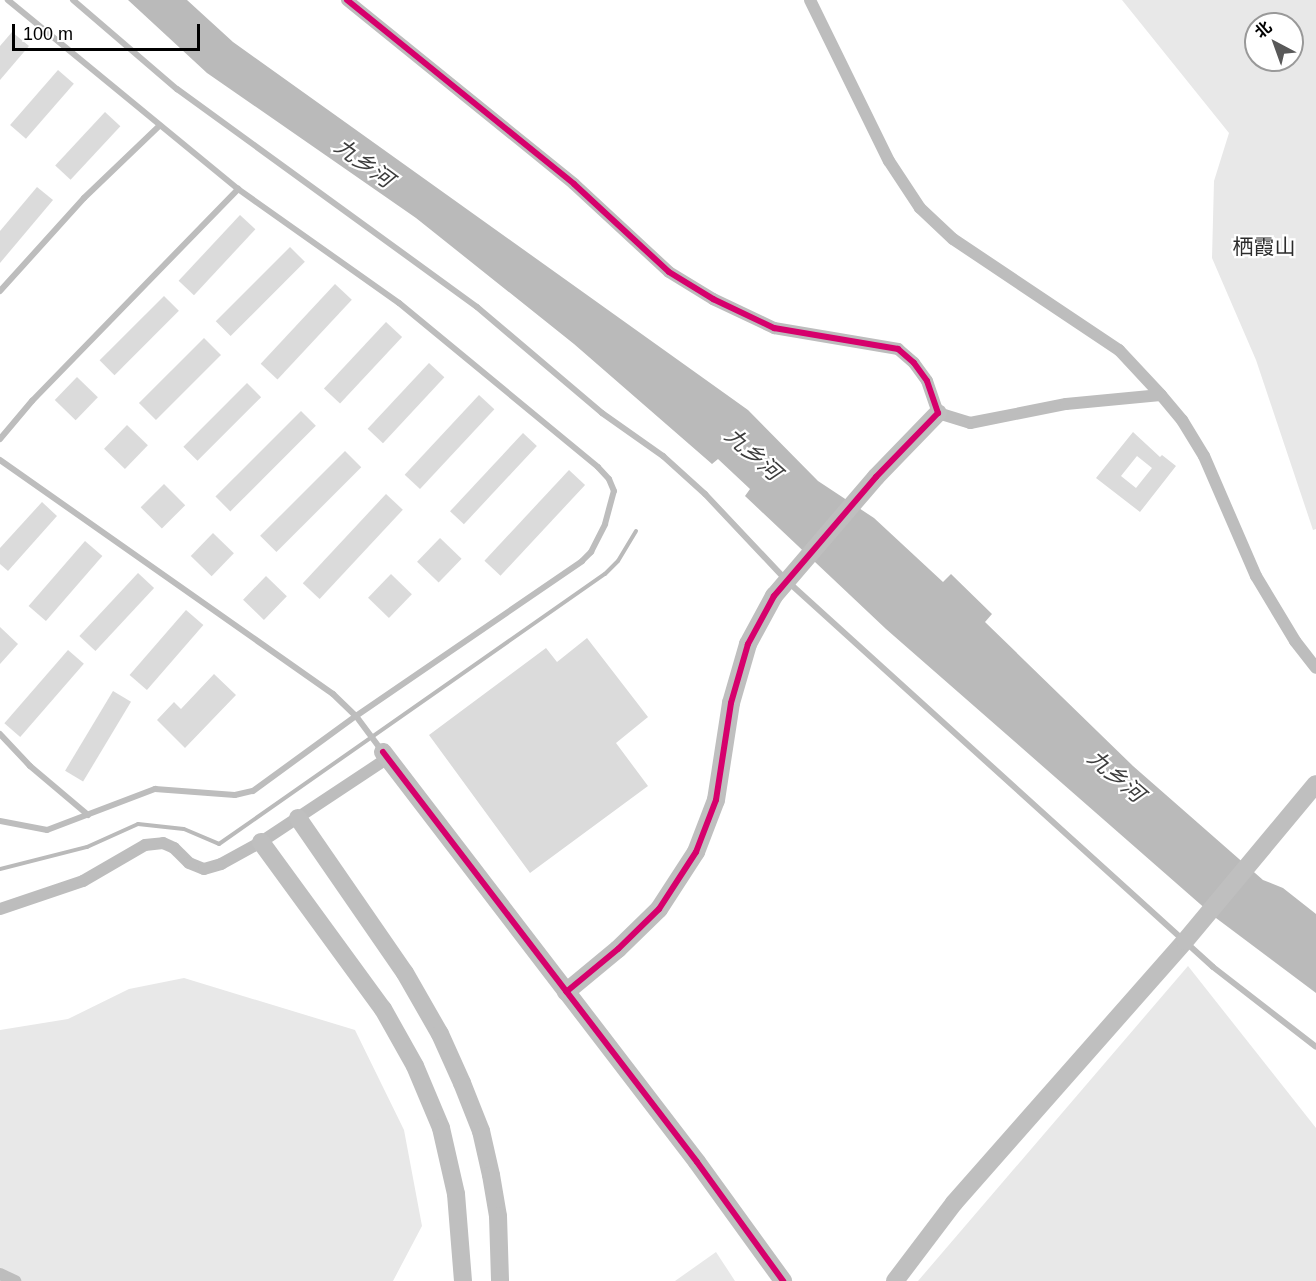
<!DOCTYPE html>
<html>
<head>
<meta charset="utf-8">
<style>
	body { margin:0 }
	#map { position:relative; width:1316px; height:1281px; overflow:hidden; background:#fff; font-family:Arial,"Noto Sans SC",sans-serif }
	div>[style] { position:absolute }
	[style*='--x'] { left:calc(var(--x)*1px); top:calc(var(--y)*1px); width:calc(var(--w)*1px); rotate:calc(var(--a)*1deg) }
	.green>* { inset:0; background:#e8e8e8 }
	.water>* { inset:0; background:#bababa }
	.stream>* { height:4px; margin:-2px; padding:0 2px; transform-origin:2px; border-radius:2px; background:#bababa }
	.building>* { inset:0; background:#dbdbdb; transform-origin:0 0 }
	.lane>* { height:6px; margin:-3px; padding:0 3px; transform-origin:3px; border-radius:3px; background:#bdbdbd }
	.street>* { height:12px; margin:-6px; padding:0 6px; transform-origin:6px; border-radius:6px; background:#bdbdbd }
	.secondary>* { height:18px; margin:-9px; padding:0 9px; transform-origin:9px; border-radius:9px; background:#bfbfbf }
	.cycleway>* { height:6px; margin:-3px; padding:0 3px; transform-origin:3px; border-radius:3px; background:#d6006c }
	span { translate:-50% -50%; white-space:nowrap; text-align:center; line-height:1.15; -webkit-text-stroke:4.5px #fff; paint-order:stroke }
	.park-label { font-size:21px; color:#2c2c2c }
	.water-label { font-size:22px; color:#3d3d3d; font-style:italic }
	.north { position:absolute; left:1244px; top:12px; width:60px; height:60px; box-sizing:border-box; background:#fff; border:2px solid #999; border-radius:50%; rotate:319deg; font-size:16px; font-weight:700; line-height:24px; text-align:center; color:#000 }
	.north::after { content:''; display:block; margin:auto; width:21px; height:27px; background:#595959; clip-path:polygon(50% 0,100% 100%,50% 72%,0 100%) }
	.scale { position:absolute; left:12px; top:24px; width:188px; height:27px; box-sizing:border-box; border:3px solid #000; border-top:0; padding-left:8px; font-size:18px; line-height:21px; white-space:nowrap; color:#000; -webkit-text-stroke:4px #fff; paint-order:stroke }
</style>
</head>
<body>
<div id="map">
	<div class="green">
		<i style="clip-path:polygon(evenodd,1122px 0,1316px 0,1316px 529px,1313px 530px,1256px 360px,1212px 258px,1214px 181px,1229px 133px,1122px 0,1256px 24px,1292px 24px,1292px 60px,1256px 60px,1256px 24px)"></i>
		<i style="clip-path:polygon(1188px 966px,1316px 1128px,1316px 1281px,918px 1281px)"></i>
		<i style="clip-path:polygon(184px 978px,355px 1030px,404px 1130px,422px 1226px,393px 1281px,0 1281px,0 1030px,68px 1019px,129px 989px)"></i>
		<i style="clip-path:polygon(716px 1252px,735px 1281px,675px 1281px)"></i>
	</div>
	<div class="water">
		<i style="clip-path:polygon(128px 0,187px 0,233px 42px,748px 410px,818px 481px,874px 518px,943px 582px,951px 574px,992px 614px,985px 622px,1133px 766px,1263px 880px,1283px 888px,1316px 914px,1316px 993px,1216px 918px,886px 629px,745px 496px,750px 489px,718px 459px,712px 464px,574px 344px,416px 218px,207px 73px)"></i>
	</div>
	<div class="stream">
		<i style="--x:0;--y:869;--w:90;--a:-14.2"></i>
		<i style="--x:87;--y:847;--w:56;--a:-24.3"></i>
		<i style="--x:138;--y:824;--w:46;--a:6.2"></i>
		<i style="--x:184;--y:829;--w:38;--a:23"></i>
		<i style="--x:219;--y:844;--w:471;--a:-35"></i>
		<i style="--x:605;--y:574;--w:18;--a:-45"></i>
		<i style="--x:618;--y:561;--w:35;--a:-59"></i>
	</div>
	<div class="building">
		<i style="clip-path:polygon(12px 32px,29px 46px,0 80px,0 46px)"></i>
		<i style="left:58px;top:70px;width:21px;height:73px;rotate:41deg"></i>
		<i style="left:105px;top:112px;width:21px;height:73px;rotate:43deg"></i>
		<i style="clip-path:polygon(37px 187px,53px 200px,0 263px,0 231px)"></i>
		<i style="left:240px;top:215px;width:21px;height:90px;rotate:43deg"></i>
		<i style="left:290px;top:247px;width:21px;height:105px;rotate:45deg"></i>
		<i style="left:335px;top:284px;width:23px;height:109px;rotate:43deg"></i>
		<i style="left:164px;top:296px;width:21px;height:91px;rotate:45deg"></i>
		<i style="left:386px;top:322px;width:22px;height:91px;rotate:43deg"></i>
		<i style="left:204px;top:338px;width:24px;height:92px;rotate:45deg"></i>
		<i style="left:429px;top:363px;width:21px;height:90px;rotate:43deg"></i>
		<i style="left:77px;top:377px;width:29px;height:32px;rotate:44deg"></i>
		<i style="left:247px;top:383px;width:20px;height:90px;rotate:45deg"></i>
		<i style="left:479px;top:395px;width:21px;height:109px;rotate:43deg"></i>
		<i style="left:301px;top:411px;width:21px;height:121px;rotate:45deg"></i>
		<i style="left:127px;top:425px;width:29px;height:33px;rotate:44deg"></i>
		<i style="clip-path:polygon(evenodd,1133px 432px,1160px 457px,1162px 455px,1176px 466px,1140px 512px,1096px 478px,1133px 432px,1137px 456px,1152px 468px,1136px 488px,1121px 476px,1137px 456px)"></i>
		<i style="left:523px;top:433px;width:19px;height:107px;rotate:43deg"></i>
		<i style="left:345px;top:451px;width:23px;height:120px;rotate:45deg"></i>
		<i style="left:569px;top:470px;width:22px;height:124px;rotate:43deg"></i>
		<i style="left:164px;top:484px;width:30px;height:33px;rotate:45deg"></i>
		<i style="left:386px;top:494px;width:23px;height:122px;rotate:43deg"></i>
		<i style="clip-path:polygon(42px 502px,57px 516px,8px 571px,0 564px,0 548px)"></i>
		<i style="left:213px;top:533px;width:29px;height:32px;rotate:44deg"></i>
		<i style="left:440px;top:538px;width:30px;height:33px;rotate:44deg"></i>
		<i style="left:85px;top:541px;width:23px;height:86px;rotate:41deg"></i>
		<i style="left:138px;top:573px;width:22px;height:86px;rotate:43deg"></i>
		<i style="left:391px;top:574px;width:29px;height:33px;rotate:44deg"></i>
		<i style="left:266px;top:576px;width:29px;height:33px;rotate:44deg"></i>
		<i style="left:186px;top:610px;width:23px;height:86px;rotate:41deg"></i>
		<i style="clip-path:polygon(0 627px,18px 644px,0 664px)"></i>
		<i style="clip-path:polygon(587px 638px,648px 717px,616px 743px,648px 786px,530px 873px,429px 735px,546px 648px,557px 662px)"></i>
		<i style="left:68px;top:650px;width:21px;height:97px;rotate:41deg"></i>
		<i style="clip-path:polygon(214px 674px,236px 695px,185px 748px,157px 720px,174px 702px,181px 709px)"></i>
		<i style="left:113px;top:691px;width:21px;height:93px;rotate:31deg"></i>
	</div>
	<div class="lane">
		<i style="--x:73;--y:0;--w:137;--a:40.6"></i>
		<i style="--x:177;--y:89;--w:371;--a:36"></i>
		<i style="--x:477;--y:307;--w:164;--a:40.3"></i>
		<i style="--x:602;--y:413;--w:75;--a:35.2"></i>
		<i style="--x:663;--y:456;--w:57;--a:42.1"></i>
		<i style="--x:705;--y:494;--w:118;--a:46.7"></i>
		<i style="--x:786;--y:580;--w:576;--a:42.19"></i>
		<i style="--x:1213;--y:967;--w:130;--a:37.8"></i>
		<i style="--x:0;--y:291;--w:125;--a:-47.9"></i>
		<i style="--x:84;--y:198;--w:105;--a:-43.8"></i>
		<i style="--x:0;--y:439;--w:50;--a:-49.9"></i>
		<i style="--x:32;--y:401;--w:296;--a:-45.8"></i>
		<i style="--x:0;--y:460;--w:407;--a:35.1"></i>
		<i style="--x:333;--y:694;--w:32;--a:44"></i>
		<i style="--x:356;--y:716;--w:44;--a:53.4"></i>
		<i style="--x:0;--y:734;--w:44;--a:46.8"></i>
		<i style="--x:30;--y:766;--w:76;--a:40.2"></i>
		<i style="--x:0;--y:821;--w:48;--a:10.8"></i>
		<i style="--x:47;--y:830;--w:116;--a:-20.8"></i>
		<i style="--x:155;--y:789;--w:80;--a:4.3"></i>
		<i style="--x:235;--y:795;--w:18;--a:-13"></i>
		<i style="--x:253;--y:791;--w:127;--a:-36.1"></i>
		<i style="--x:356;--y:716;--w:274;--a:-34.4"></i>
		<i style="--x:582;--y:561;--w:13;--a:-45"></i>
		<i style="--x:591;--y:552;--w:31;--a:-63"></i>
		<i style="--x:605;--y:524;--w:34;--a:-75"></i>
		<i style="--x:614;--y:491;--w:13;--a:-113"></i>
		<i style="--x:609;--y:479;--w:16;--a:-133"></i>
		<i style="--x:598;--y:467;--w:258;--a:-140.5"></i>
		<i style="--x:399;--y:303;--w:197;--a:-144.7"></i>
		<i style="--x:238;--y:189;--w:298;--a:-140.6"></i>
	</div>
	<div class="street">
		<i style="--x:347;--y:0;--w:292;--a:39"></i>
		<i style="--x:574;--y:184;--w:129;--a:42.8"></i>
		<i style="--x:669;--y:272;--w:52;--a:31.5"></i>
		<i style="--x:713;--y:299;--w:68;--a:25.4"></i>
		<i style="--x:774;--y:328;--w:126;--a:9.6"></i>
		<i style="--x:898;--y:349;--w:21;--a:41"></i>
		<i style="--x:914;--y:363;--w:22;--a:54"></i>
		<i style="--x:927;--y:381;--w:34;--a:71"></i>
		<i style="--x:938;--y:413;--w:34;--a:17"></i>
		<i style="--x:970;--y:423;--w:98;--a:-11.2"></i>
		<i style="--x:1066;--y:404;--w:95;--a:-5.4"></i>
		<i style="--x:1161;--y:395;--w:33;--a:50"></i>
		<i style="--x:1182;--y:420;--w:42;--a:58.6"></i>
		<i style="--x:1204;--y:456;--w:131;--a:66.6"></i>
		<i style="--x:1256;--y:576;--w:76;--a:59"></i>
		<i style="--x:1295;--y:641;--w:34;--a:52"></i>
		<i style="--x:810;--y:0;--w:179;--a:63.9"></i>
		<i style="--x:889;--y:161;--w:56;--a:56.6"></i>
		<i style="--x:920;--y:208;--w:45;--a:43.2"></i>
		<i style="--x:953;--y:239;--w:200;--a:33.8"></i>
		<i style="--x:1119;--y:350;--w:62;--a:47"></i>
		<i style="--x:0;--y:909;--w:88;--a:-18.6"></i>
		<i style="--x:83;--y:881;--w:72;--a:-30.1"></i>
		<i style="--x:145;--y:845;--w:18;--a:-6"></i>
		<i style="--x:163;--y:843;--w:12;--a:24"></i>
		<i style="--x:174;--y:848;--w:21;--a:45"></i>
		<i style="--x:189;--y:863;--w:16;--a:22"></i>
		<i style="--x:204;--y:869;--w:18;--a:-16"></i>
		<i style="--x:221;--y:864;--w:46;--a:-28.8"></i>
		<i style="--x:261;--y:842;--w:152;--a:-33.5"></i>
		<i style="--x:0;--y:1274;--w:17;--a:25"></i>
	</div>
	<div class="secondary">
		<i style="--x:383;--y:752;--w:516;--a:52.55"></i>
		<i style="--x:697;--y:1162;--w:147;--a:54.1"></i>
		<i style="--x:298;--y:818;--w:188;--a:55.4"></i>
		<i style="--x:405;--y:973;--w:70;--a:60.2"></i>
		<i style="--x:440;--y:1034;--w:54;--a:65.8"></i>
		<i style="--x:462;--y:1083;--w:52;--a:68.4"></i>
		<i style="--x:481;--y:1131;--w:45;--a:77.2"></i>
		<i style="--x:491;--y:1175;--w:42;--a:80.3"></i>
		<i style="--x:498;--y:1216;--w:65;--a:88.2"></i>
		<i style="--x:261;--y:842;--w:207;--a:53.9"></i>
		<i style="--x:383;--y:1009;--w:65;--a:60.7"></i>
		<i style="--x:415;--y:1066;--w:67;--a:67.2"></i>
		<i style="--x:441;--y:1128;--w:68;--a:77.2"></i>
		<i style="--x:456;--y:1194;--w:87;--a:85.4"></i>
		<i style="--x:566;--y:992;--w:67;--a:-39.6"></i>
		<i style="--x:618;--y:949;--w:57;--a:-44.3"></i>
		<i style="--x:659;--y:909;--w:68;--a:-57"></i>
		<i style="--x:696;--y:852;--w:56;--a:-69"></i>
		<i style="--x:716;--y:800;--w:98;--a:-81.2"></i>
		<i style="--x:731;--y:703;--w:61;--a:-73.9"></i>
		<i style="--x:748;--y:644;--w:55;--a:-61.6"></i>
		<i style="--x:774;--y:596;--w:157;--a:-49.4"></i>
		<i style="--x:876;--y:477;--w:89;--a:-45.9"></i>
		<i style="--x:895;--y:1281;--w:98;--a:-52.9"></i>
		<i style="--x:954;--y:1203;--w:349;--a:-48.6"></i>
		<i style="--x:1185;--y:941;--w:204;--a:-50.2"></i>
	</div>
	<div class="cycleway">
		<i style="--x:347;--y:0;--w:292;--a:39"></i>
		<i style="--x:574;--y:184;--w:129;--a:42.8"></i>
		<i style="--x:669;--y:272;--w:52;--a:31.5"></i>
		<i style="--x:713;--y:299;--w:68;--a:25.4"></i>
		<i style="--x:774;--y:328;--w:126;--a:9.6"></i>
		<i style="--x:898;--y:349;--w:21;--a:41"></i>
		<i style="--x:914;--y:363;--w:22;--a:54"></i>
		<i style="--x:927;--y:381;--w:34;--a:71"></i>
		<i style="--x:938;--y:413;--w:89;--a:134.1"></i>
		<i style="--x:876;--y:477;--w:157;--a:130.6"></i>
		<i style="--x:774;--y:596;--w:55;--a:118.4"></i>
		<i style="--x:748;--y:644;--w:61;--a:106.1"></i>
		<i style="--x:731;--y:703;--w:98;--a:98.8"></i>
		<i style="--x:716;--y:800;--w:56;--a:111"></i>
		<i style="--x:696;--y:852;--w:68;--a:123"></i>
		<i style="--x:659;--y:909;--w:57;--a:135.7"></i>
		<i style="--x:618;--y:949;--w:67;--a:140.4"></i>
		<i style="--x:383;--y:752;--w:516;--a:52.55"></i>
		<i style="--x:697;--y:1162;--w:147;--a:54.1"></i>
	</div>
	<div class="park-label">
		<span style="left:1264px;top:247px">栖霞山</span>
	</div>
	<div class="water-label">
		<span style="left:364px;top:163px;rotate:36deg">九乡河</span>
		<span style="left:753px;top:454px;rotate:42deg">九乡河</span>
		<span style="left:1116px;top:776px;rotate:41deg">九乡河</span>
	</div>
	<div class="north">北</div>
	<div class="scale">100 m</div>
</div>
</body>
</html>
